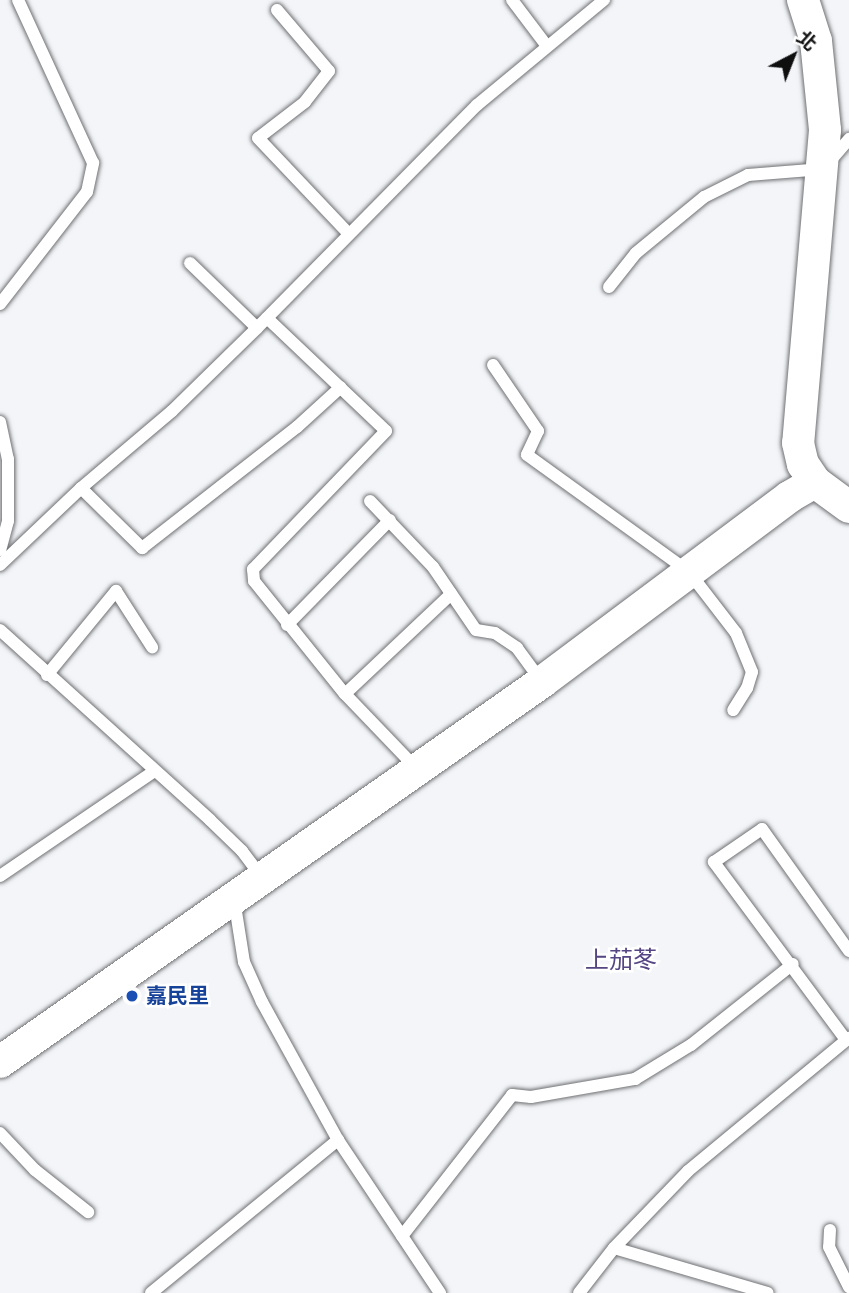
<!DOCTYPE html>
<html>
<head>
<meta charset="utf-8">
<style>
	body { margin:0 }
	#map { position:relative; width:849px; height:1293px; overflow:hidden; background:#f3f5f8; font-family:Raleway,"Noto Sans TC",sans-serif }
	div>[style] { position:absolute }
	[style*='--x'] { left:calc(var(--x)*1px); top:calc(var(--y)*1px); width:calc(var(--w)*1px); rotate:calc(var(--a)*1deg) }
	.roads { filter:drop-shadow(0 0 2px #6f7073) drop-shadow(0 0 2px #6f7073) }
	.service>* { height:12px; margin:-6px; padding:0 6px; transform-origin:6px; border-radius:6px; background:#fff }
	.tertiary>* { height:32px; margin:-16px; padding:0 16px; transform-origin:16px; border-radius:16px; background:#fff }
	.dots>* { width:19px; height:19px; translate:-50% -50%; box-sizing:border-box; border:4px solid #fff; border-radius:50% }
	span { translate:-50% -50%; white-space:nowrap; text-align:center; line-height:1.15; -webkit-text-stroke:5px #fff; paint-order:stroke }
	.transit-label { font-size:21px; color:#164399; font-weight:700 }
	.left { translate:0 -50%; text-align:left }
	.quarter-label { font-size:24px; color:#554583 }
	.north { position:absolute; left:758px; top:21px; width:70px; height:70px; -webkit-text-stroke:5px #fff; paint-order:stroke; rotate:42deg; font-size:19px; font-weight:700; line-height:28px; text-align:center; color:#0f0f10 }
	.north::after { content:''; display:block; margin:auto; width:24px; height:32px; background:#0f0f10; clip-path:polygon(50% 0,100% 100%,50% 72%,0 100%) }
</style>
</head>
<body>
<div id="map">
	<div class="roads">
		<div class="service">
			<i style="--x:512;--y:0;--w:56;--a:52.9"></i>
			<i style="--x:277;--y:10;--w:80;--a:49.6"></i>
			<i style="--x:329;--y:71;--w:39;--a:128"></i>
			<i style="--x:305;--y:102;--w:59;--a:142.5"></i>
			<i style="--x:258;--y:138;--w:131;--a:46.5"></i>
			<i style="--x:190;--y:263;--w:93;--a:44.1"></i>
			<i style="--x:609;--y:287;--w:43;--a:-51.5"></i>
			<i style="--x:636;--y:253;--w:88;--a:-39.5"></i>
			<i style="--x:704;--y:197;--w:49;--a:-26.6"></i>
			<i style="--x:748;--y:175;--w:75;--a:-4.6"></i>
			<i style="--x:823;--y:169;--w:40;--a:-49"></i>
			<i style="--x:0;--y:304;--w:142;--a:-52.2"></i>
			<i style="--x:87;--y:192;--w:30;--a:-78"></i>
			<i style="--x:93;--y:163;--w:179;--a:-114.7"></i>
			<i style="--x:267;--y:318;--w:164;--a:43.5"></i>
			<i style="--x:386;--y:431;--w:192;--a:133.9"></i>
			<i style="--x:253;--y:569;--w:12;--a:85"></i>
			<i style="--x:254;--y:581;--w:145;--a:51.2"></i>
			<i style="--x:345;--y:694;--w:104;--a:46.2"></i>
			<i style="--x:493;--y:365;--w:80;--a:55.7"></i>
			<i style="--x:538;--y:431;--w:26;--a:115"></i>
			<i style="--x:527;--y:455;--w:200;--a:35.8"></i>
			<i style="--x:689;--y:572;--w:77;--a:52.4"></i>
			<i style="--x:736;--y:633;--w:42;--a:67.7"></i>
			<i style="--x:752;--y:672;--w:17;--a:107"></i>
			<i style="--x:747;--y:688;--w:26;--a:122"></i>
			<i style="--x:0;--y:422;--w:38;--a:78"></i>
			<i style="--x:8;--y:459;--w:62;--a:90"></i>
			<i style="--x:8;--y:521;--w:30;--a:105"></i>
			<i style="--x:81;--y:488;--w:86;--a:44.5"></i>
			<i style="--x:142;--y:548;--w:197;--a:-38"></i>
			<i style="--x:297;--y:427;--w:59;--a:-42.3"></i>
			<i style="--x:370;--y:501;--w:91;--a:46.3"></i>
			<i style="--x:433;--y:567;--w:76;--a:55.7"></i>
			<i style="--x:476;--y:630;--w:19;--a:9"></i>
			<i style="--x:495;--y:633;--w:27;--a:34"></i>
			<i style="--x:517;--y:648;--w:42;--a:53.7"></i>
			<i style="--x:0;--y:565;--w:112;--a:-43.5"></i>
			<i style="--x:81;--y:488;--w:119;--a:-40.2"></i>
			<i style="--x:172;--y:411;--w:119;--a:-44.3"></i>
			<i style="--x:257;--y:328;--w:313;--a:-45.4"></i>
			<i style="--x:477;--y:105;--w:165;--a:-39.6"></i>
			<i style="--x:287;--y:625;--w:147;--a:-45.6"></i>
			<i style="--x:0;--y:630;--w:283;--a:42.1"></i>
			<i style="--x:210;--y:820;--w:45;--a:44.1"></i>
			<i style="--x:242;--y:851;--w:34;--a:53"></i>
			<i style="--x:47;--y:675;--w:109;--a:-50.6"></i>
			<i style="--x:116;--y:591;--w:67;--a:57.3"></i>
			<i style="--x:345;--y:694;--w:146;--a:-43.3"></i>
			<i style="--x:0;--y:876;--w:185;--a:-34.2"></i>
			<i style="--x:234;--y:899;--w:64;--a:81"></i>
			<i style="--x:244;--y:962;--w:44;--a:65.8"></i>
			<i style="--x:262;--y:1002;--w:158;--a:61.2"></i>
			<i style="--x:338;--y:1140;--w:184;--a:56.3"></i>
			<i style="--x:846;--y:1040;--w:222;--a:-126.6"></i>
			<i style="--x:714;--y:862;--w:58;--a:-34.5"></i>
			<i style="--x:762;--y:829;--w:150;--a:54.5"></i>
			<i style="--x:0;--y:1133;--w:51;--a:46.6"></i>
			<i style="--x:35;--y:1170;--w:68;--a:38.4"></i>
			<i style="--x:830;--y:1230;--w:17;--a:93"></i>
			<i style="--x:829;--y:1247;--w:45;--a:63.4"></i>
			<i style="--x:402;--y:1236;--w:179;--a:-52"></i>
			<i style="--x:512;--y:1095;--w:19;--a:6"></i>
			<i style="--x:531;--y:1097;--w:106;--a:-9.8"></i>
			<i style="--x:635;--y:1079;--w:66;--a:-31.3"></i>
			<i style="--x:691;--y:1045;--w:130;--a:-38.5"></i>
			<i style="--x:614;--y:1248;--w:160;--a:16.3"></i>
			<i style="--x:151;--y:1293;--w:242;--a:-39.3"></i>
			<i style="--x:579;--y:1293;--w:57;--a:-52.1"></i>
			<i style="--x:614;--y:1248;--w:107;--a:-46.1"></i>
			<i style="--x:688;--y:1171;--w:209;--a:-39.6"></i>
		</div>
		<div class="tertiary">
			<i style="--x:803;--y:0;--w:43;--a:72.4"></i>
			<i style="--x:816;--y:41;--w:89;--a:84.2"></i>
			<i style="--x:825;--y:130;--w:314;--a:94.9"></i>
			<i style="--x:798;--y:443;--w:22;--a:77"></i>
			<i style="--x:803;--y:464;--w:22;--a:56"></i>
			<i style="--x:815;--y:482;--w:42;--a:36.3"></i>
			<i style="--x:0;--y:1062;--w:662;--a:-35.03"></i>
			<i style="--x:542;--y:682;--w:309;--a:-36.8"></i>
			<i style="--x:789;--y:497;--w:30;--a:-30"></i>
		</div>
	</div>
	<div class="dots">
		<i style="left:132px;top:996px;background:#1a4fb4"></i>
	</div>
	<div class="transit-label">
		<span class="left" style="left:146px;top:996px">嘉民里</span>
	</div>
	<div class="quarter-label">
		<span style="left:621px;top:960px">上茄苳</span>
	</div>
	<div class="north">北</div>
</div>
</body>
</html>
